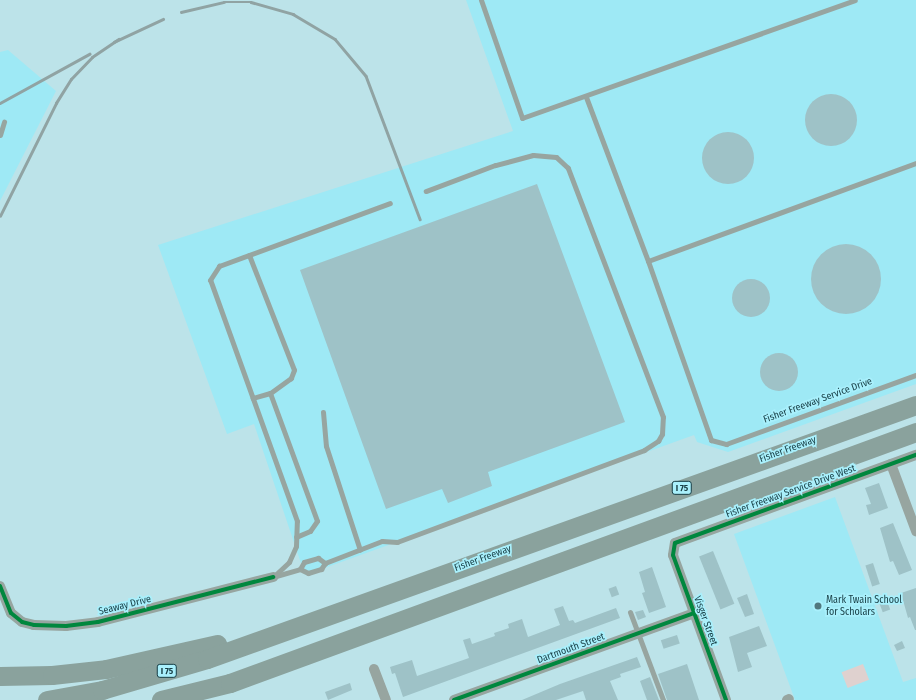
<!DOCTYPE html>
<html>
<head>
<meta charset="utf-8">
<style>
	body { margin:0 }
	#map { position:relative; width:916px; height:700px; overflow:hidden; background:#bce3e9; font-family:"Fira Sans Condensed",sans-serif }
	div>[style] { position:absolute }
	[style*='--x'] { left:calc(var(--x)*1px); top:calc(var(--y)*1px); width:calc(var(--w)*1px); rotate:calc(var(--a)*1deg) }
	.built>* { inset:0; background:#9ee9f5 }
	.green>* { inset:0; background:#dfd1cf; transform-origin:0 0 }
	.building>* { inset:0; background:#9ec2c7; transform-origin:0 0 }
	.round { border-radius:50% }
	.lane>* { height:5px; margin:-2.5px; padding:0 2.5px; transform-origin:2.5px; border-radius:2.5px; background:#97a5a0 }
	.street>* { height:10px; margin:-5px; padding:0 5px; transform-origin:5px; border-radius:5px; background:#97a5a0 }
	.highway>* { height:19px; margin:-9.5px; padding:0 9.5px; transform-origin:9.5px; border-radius:9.5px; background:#8aa29d }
	.rail>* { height:2.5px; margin:-1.25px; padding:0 1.25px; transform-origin:1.25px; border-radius:1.25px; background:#90a3a3 }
	.cycleway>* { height:4px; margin:-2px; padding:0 2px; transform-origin:2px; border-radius:2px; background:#00873e }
	.dots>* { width:11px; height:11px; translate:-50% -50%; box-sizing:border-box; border:2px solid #a9f0fc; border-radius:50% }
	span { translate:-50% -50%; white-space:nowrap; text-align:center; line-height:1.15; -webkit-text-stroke:3.5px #a9f0fc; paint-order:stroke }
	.shield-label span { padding:1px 3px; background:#a9f0fc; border:1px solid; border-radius:3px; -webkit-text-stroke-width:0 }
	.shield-label { font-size:9px; color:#173e45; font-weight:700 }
	.street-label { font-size:10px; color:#173e45 }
	.poi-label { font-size:10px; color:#173e45 }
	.left { translate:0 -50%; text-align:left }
</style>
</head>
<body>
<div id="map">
	<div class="built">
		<i style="clip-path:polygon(466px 0,916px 0,916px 384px,728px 452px,697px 442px,694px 435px,305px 575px,254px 424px,227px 434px,158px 245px,513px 131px)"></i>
		<i style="clip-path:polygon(8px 50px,56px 91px,0 201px,0 52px)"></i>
		<i style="clip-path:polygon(835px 497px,903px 682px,916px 678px,916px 700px,795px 700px,734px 534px)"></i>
	</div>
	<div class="green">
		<i style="left:863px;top:664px;width:17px;height:23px;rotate:69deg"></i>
	</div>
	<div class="building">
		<i class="round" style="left:805px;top:94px;width:52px;height:52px"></i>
		<i class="round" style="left:702px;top:132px;width:52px;height:52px"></i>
		<i style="clip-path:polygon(537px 184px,625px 422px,488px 472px,492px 486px,448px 503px,442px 489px,386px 509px,300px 270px)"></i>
		<i class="round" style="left:811px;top:244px;width:70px;height:70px"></i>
		<i class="round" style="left:732px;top:279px;width:38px;height:38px"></i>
		<i class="round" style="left:760px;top:353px;width:38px;height:38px"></i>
		<i style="clip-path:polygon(879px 483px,888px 508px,869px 515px,866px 505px,871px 504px,865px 488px)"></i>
		<i style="clip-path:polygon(893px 523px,912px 570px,899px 575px,893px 561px,890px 562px,880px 528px)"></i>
		<i style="left:713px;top:551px;width:57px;height:15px;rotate:68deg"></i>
		<i style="left:873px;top:563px;width:22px;height:8px;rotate:72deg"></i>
		<i style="clip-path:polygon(652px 567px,666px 607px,649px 613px,642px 593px,645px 592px,639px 572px)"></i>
		<i style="left:616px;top:586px;width:9px;height:8px;rotate:69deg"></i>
		<i style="clip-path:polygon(916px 588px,916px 630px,915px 630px,910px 617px,908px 618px,901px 593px)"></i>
		<i style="clip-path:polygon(747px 594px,754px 614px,745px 617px,737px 598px)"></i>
		<i style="left:887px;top:601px;width:9px;height:8px;rotate:69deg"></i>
		<i style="clip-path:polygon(563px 606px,569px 621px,573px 620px,575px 623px,616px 608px,620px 618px,403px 697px,395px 673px,392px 674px,390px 667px,412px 660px,417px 676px,469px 658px,463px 640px,470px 638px,472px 644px,495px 636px,494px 633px,509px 628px,508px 624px,522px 619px,528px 637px,560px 625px,554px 609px)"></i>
		<i style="clip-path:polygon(643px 610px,646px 617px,638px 620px,635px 612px)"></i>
		<i style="clip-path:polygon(759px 626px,767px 646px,747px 653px,752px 667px,738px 672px,729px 637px)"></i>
		<i style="left:677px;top:635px;width:9px;height:17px;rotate:72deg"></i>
		<i style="clip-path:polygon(902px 641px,905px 648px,897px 651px,894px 645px)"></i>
		<i style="clip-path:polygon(637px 657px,641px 667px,620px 674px,621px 677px,610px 681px,618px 700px,586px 700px,583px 691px,556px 700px,522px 700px,560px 684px)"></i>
		<i style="clip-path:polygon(687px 664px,699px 700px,667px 700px,658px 674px)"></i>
		<i style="clip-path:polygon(650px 677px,659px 700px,647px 700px,640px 681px)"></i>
		<i style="clip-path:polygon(350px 683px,352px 690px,328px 700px,325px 692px)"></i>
	</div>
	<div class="lane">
		<i style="--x:481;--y:0;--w:125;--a:70.8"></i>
		<i style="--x:522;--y:118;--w:353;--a:-19.5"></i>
		<i style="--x:586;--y:97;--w:175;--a:69.3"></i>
		<i style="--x:648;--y:261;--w:285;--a:-20.1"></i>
		<i style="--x:0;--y:135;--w:14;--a:-73"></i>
		<i style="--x:249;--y:255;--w:123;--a:68.6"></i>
		<i style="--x:294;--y:370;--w:9;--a:111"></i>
		<i style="--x:291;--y:378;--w:26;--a:144"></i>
		<i style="--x:270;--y:393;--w:18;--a:164"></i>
		<i style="--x:648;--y:261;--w:190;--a:70.6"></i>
		<i style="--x:711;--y:440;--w:16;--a:15"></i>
		<i style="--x:726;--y:444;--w:202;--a:-20"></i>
		<i style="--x:270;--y:393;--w:136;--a:69.8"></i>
		<i style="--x:317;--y:521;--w:12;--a:125"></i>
		<i style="--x:310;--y:531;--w:15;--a:157"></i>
		<i style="--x:323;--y:412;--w:34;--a:85"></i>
		<i style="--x:326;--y:446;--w:109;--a:71.9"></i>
		<i style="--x:300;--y:569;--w:9;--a:27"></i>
		<i style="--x:308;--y:573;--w:14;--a:-17"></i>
		<i style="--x:321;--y:569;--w:7;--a:-56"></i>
		<i style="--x:325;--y:563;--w:61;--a:-21.1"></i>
		<i style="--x:382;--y:541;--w:15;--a:4"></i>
		<i style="--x:397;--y:542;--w:264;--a:-20.4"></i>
		<i style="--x:644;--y:450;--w:17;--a:-33"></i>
		<i style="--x:658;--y:441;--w:8;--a:-60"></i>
		<i style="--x:662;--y:434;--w:17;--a:-87"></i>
		<i style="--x:663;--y:417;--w:267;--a:-110.9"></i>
		<i style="--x:568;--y:168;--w:16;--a:-137"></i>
		<i style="--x:556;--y:157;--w:23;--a:-175"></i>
		<i style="--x:533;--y:155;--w:39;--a:165"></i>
		<i style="--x:495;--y:165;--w:74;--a:159.4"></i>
		<i style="--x:276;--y:576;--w:25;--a:-16"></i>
		<i style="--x:300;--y:569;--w:8;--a:-60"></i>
		<i style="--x:304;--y:562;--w:15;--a:-16"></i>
		<i style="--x:318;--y:558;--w:9;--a:36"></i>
		<i style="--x:273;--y:577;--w:22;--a:-43"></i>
		<i style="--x:289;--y:562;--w:17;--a:-66"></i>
		<i style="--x:296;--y:546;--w:25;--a:-88"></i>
		<i style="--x:297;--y:521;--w:256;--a:-109.8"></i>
		<i style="--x:210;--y:280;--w:17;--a:-57"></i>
		<i style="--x:219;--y:266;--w:182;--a:-20.2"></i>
		<i style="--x:630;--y:612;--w:94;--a:69.4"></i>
	</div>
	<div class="street">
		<i style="--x:891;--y:464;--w:72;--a:69.5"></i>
		<i style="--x:0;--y:586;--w:29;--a:68"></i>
		<i style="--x:11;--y:613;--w:14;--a:39"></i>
		<i style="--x:22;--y:622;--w:12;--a:14"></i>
		<i style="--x:34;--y:625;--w:32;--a:2"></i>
		<i style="--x:66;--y:626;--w:32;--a:-7"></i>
		<i style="--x:98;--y:622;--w:181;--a:-14.4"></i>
		<i style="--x:374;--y:669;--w:33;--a:69"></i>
		<i style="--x:454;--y:700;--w:255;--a:-19.9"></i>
		<i style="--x:726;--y:700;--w:154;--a:-110.1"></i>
		<i style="--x:673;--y:555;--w:12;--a:-81"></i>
		<i style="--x:675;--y:543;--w:257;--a:-20.1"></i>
		<i style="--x:787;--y:700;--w:2;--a:-27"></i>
	</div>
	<div class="highway">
		<i style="--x:0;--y:676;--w:52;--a:-1.1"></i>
		<i style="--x:52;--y:675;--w:54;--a:-6.3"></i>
		<i style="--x:106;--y:669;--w:114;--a:-12.7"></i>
		<i style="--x:47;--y:700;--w:56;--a:-10.3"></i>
		<i style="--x:102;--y:690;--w:109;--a:-16.4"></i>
		<i style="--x:207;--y:659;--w:753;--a:-19.71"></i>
		<i style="--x:161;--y:700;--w:71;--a:-13.8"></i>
		<i style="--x:230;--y:683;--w:730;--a:-20.1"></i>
	</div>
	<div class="rail">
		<i style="--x:181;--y:12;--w:44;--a:-13.1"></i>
		<i style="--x:224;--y:2;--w:27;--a:0"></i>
		<i style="--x:251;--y:2;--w:44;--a:15.9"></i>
		<i style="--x:293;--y:14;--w:49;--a:30.8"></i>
		<i style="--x:335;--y:39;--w:48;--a:50"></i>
		<i style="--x:366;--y:76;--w:153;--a:69.3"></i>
		<i style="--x:114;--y:42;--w:54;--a:-25.1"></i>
		<i style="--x:0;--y:103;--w:102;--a:-28.8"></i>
		<i style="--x:0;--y:216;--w:126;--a:-63.6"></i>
		<i style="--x:56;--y:103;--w:28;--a:-58"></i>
		<i style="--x:71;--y:79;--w:30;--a:-46"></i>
		<i style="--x:92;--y:57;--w:32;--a:-34"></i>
	</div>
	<div class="cycleway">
		<i style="--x:0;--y:586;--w:29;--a:68"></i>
		<i style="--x:11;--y:613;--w:14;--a:39"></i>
		<i style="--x:22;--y:622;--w:12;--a:14"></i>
		<i style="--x:34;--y:625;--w:32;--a:2"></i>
		<i style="--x:66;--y:626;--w:32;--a:-7"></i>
		<i style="--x:98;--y:622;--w:181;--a:-14.4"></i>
		<i style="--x:454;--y:700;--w:255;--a:-19.9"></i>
		<i style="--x:726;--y:700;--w:154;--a:-110.1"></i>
		<i style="--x:673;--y:555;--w:12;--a:-81"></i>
		<i style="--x:675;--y:543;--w:257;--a:-20.1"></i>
	</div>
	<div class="dots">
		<i style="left:818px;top:606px;background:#51787e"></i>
	</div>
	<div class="shield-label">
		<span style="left:682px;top:488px">I 75</span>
		<span style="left:167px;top:671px">I 75</span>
	</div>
	<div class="street-label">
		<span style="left:818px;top:401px;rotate:-20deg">Fisher Freeway Service Drive</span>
		<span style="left:788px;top:450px;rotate:-20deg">Fisher Freeway</span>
		<span style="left:791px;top:492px;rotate:-20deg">Fisher Freeway Service Drive West</span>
		<span style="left:483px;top:559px;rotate:-20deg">Fisher Freeway</span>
		<span style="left:125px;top:606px;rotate:-14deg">Seaway Drive</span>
		<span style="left:705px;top:621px;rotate:70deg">Visger Street</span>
		<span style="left:571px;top:649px;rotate:-20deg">Dartmouth Street</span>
	</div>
	<div class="poi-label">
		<span class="left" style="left:826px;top:606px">Mark Twain School<br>for Scholars</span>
	</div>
</div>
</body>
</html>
